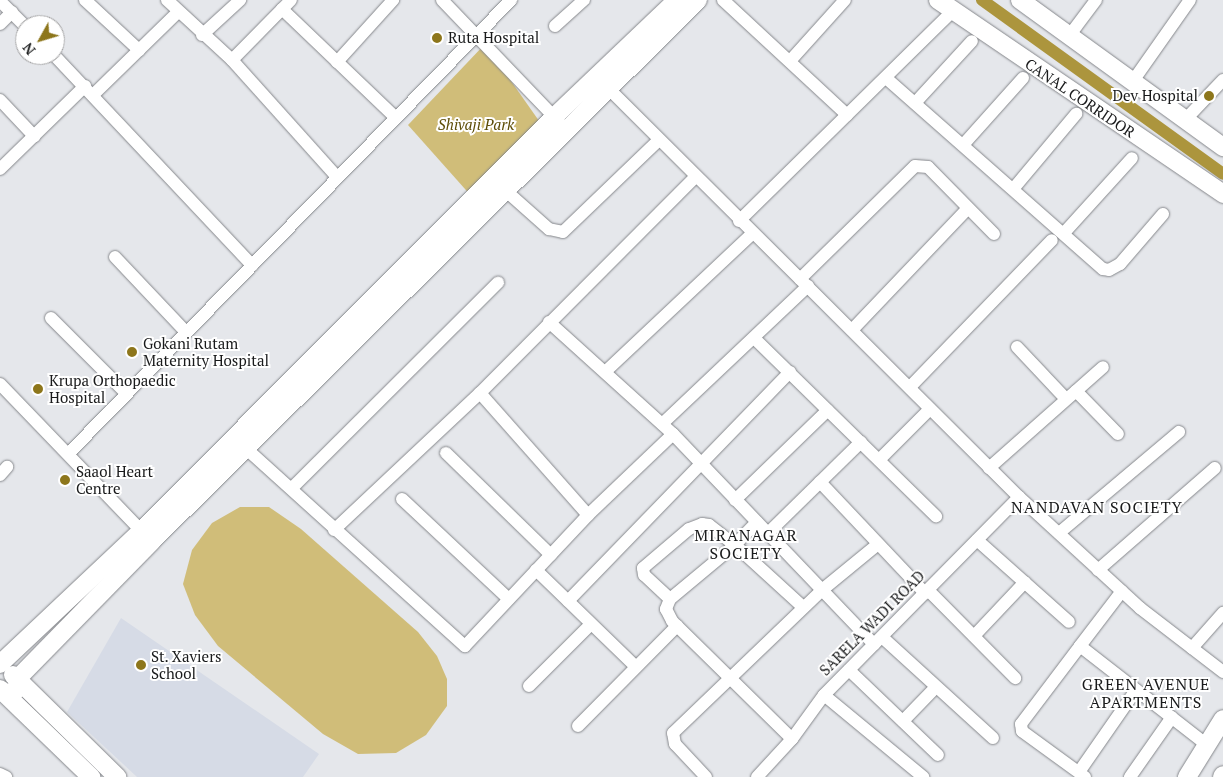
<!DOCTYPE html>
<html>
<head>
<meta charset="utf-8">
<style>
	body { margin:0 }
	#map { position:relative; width:1223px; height:777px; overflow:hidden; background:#e5e7eb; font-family:"PT Serif",serif }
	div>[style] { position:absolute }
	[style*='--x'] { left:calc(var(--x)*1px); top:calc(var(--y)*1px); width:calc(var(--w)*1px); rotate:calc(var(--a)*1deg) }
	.built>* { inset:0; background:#d6dbe6 }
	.green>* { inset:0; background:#d0bd79 }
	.canal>* { height:12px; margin:-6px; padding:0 6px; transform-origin:6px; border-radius:6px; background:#ac953d }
	.roads { filter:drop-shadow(0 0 1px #85878b) drop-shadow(0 0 1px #85878b) }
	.street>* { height:12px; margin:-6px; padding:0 6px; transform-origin:6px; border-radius:6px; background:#fff }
	.secondary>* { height:18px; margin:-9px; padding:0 9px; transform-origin:9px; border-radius:9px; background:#fff }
	.dots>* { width:14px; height:14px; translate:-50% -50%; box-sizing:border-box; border:2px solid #fff; border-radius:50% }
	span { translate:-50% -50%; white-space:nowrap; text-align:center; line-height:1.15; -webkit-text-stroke:4px #fff; paint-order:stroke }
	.poi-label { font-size:15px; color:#191a1b }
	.left { translate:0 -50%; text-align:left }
	.right { translate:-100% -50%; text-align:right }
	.street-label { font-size:15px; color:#191a1b }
	.park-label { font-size:15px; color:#5c4c05; font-style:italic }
	.neighbourhood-label { font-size:16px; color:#191a1b; letter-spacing:1px }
	.north { position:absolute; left:15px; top:15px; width:50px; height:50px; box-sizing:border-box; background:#fff; border:1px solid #a3a3a4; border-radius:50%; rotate:231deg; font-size:14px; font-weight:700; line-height:20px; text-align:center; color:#191a1b }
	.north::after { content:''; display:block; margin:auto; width:18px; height:22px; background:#8d761b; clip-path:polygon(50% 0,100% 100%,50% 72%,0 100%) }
</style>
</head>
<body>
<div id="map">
	<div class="built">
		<i style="clip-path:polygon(121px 618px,319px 754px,303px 777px,137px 777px,67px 712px)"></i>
	</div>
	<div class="green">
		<i style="clip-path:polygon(485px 44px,544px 128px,473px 198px,408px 125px)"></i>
		<i style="clip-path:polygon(240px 507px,269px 507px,301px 529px,418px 632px,437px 656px,447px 679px,447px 706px,426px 735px,396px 753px,358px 754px,323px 734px,218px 646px,195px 615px,183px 584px,192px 550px,212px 523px)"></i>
	</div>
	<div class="canal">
		<i style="--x:982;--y:0;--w:297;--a:35.8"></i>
	</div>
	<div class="roads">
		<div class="street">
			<i style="--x:85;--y:0;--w:74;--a:42.8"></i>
			<i style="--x:167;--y:0;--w:88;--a:42.7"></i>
			<i style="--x:232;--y:60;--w:156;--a:48.1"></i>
			<i style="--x:442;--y:0;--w:170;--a:46.2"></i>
			<i style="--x:723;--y:0;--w:169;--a:42.8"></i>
			<i style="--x:0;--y:1;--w:35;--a:45"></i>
			<i style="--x:282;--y:9;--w:155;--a:43.7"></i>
			<i style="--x:0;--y:24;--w:17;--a:-45"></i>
			<i style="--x:555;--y:26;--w:39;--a:-42"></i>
			<i style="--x:202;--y:35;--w:52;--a:-42.6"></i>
			<i style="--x:1069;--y:36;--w:45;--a:-53.1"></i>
			<i style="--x:54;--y:55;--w:289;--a:46.7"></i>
			<i style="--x:232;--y:60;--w:84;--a:-45.5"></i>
			<i style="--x:790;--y:61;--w:82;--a:-48"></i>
			<i style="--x:337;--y:62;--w:84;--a:-47.9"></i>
			<i style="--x:886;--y:78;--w:289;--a:41.4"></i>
			<i style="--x:1103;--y:269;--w:6;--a:9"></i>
			<i style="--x:1109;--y:270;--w:13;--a:-29"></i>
			<i style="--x:1120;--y:264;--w:66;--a:-49.3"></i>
			<i style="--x:1133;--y:81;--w:99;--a:-54.9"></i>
			<i style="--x:604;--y:84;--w:585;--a:44.86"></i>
			<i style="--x:1019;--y:497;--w:164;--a:42.5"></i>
			<i style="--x:1140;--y:608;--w:105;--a:37.6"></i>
			<i style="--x:94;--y:94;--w:117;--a:-44.3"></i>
			<i style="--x:0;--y:100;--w:50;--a:46.6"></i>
			<i style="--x:915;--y:103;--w:84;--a:-47.4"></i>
			<i style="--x:1185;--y:120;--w:55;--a:-46.5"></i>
			<i style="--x:963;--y:145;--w:90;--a:-48.2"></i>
			<i style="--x:0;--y:169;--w:119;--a:-44.3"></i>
			<i style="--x:1014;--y:188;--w:97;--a:-50"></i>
			<i style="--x:505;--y:190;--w:59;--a:41.6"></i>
			<i style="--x:549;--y:229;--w:14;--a:12"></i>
			<i style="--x:563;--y:232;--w:133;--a:-43.8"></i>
			<i style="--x:739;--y:221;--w:300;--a:-44.5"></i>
			<i style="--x:1064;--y:233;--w:101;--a:-47.8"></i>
			<i style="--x:115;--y:257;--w:103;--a:46.6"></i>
			<i style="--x:800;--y:279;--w:161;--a:-44.5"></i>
			<i style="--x:915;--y:166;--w:13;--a:4"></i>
			<i style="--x:928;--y:167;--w:94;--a:45.4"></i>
			<i style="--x:51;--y:318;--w:107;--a:45"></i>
			<i style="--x:549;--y:322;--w:167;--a:42.1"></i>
			<i style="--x:673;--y:434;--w:291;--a:46.3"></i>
			<i style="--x:852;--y:330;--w:168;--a:-46.4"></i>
			<i style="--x:754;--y:338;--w:255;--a:44.4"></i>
			<i style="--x:1017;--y:347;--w:71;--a:46.7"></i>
			<i style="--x:605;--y:372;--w:202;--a:-43.2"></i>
			<i style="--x:0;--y:384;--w:212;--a:46.1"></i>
			<i style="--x:910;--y:387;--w:204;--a:-46"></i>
			<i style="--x:1076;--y:391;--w:60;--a:45.7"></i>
			<i style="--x:480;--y:393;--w:163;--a:48.5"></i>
			<i style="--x:662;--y:424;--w:201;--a:-43.4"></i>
			<i style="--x:240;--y:443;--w:303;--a:42.1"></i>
			<i style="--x:465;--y:646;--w:180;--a:-46.8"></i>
			<i style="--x:588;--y:515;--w:117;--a:-43.6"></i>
			<i style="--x:69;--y:453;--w:633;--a:-45.7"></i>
			<i style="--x:446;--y:453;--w:146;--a:44.2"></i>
			<i style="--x:879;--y:460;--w:72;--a:-45"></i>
			<i style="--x:989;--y:468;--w:152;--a:-41.5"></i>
			<i style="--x:0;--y:475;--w:11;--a:-49"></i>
			<i style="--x:820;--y:482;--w:153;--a:46.6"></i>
			<i style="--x:292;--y:488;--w:291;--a:-44.9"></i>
			<i style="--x:402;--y:499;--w:146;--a:43.1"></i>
			<i style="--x:735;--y:500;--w:129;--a:-44.1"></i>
			<i style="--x:757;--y:522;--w:32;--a:134"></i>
			<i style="--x:735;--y:545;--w:85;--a:140.3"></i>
			<i style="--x:670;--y:599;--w:11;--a:112"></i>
			<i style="--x:666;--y:609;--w:13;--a:63"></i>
			<i style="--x:672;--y:621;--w:168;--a:44.5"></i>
			<i style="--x:334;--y:530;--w:200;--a:-43.2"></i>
			<i style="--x:480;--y:393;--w:305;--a:-45.1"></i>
			<i style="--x:768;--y:533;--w:130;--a:-44.4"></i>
			<i style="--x:1059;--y:533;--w:157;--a:-40.1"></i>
			<i style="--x:977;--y:540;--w:123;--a:41.7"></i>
			<i style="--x:536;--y:570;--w:139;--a:44.1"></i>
			<i style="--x:1098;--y:570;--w:155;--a:-41.1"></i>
			<i style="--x:928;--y:590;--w:124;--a:45.3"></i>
			<i style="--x:670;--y:599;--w:35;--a:-137"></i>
			<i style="--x:644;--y:575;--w:7;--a:-98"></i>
			<i style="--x:643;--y:568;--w:60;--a:-40.3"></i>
			<i style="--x:689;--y:529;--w:14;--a:-21"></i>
			<i style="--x:702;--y:524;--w:7;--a:8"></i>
			<i style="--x:709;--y:525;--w:33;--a:38"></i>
			<i style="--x:735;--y:545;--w:92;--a:42.4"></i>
			<i style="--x:568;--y:601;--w:319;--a:-45.9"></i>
			<i style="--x:974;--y:636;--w:74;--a:-46.6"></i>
			<i style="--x:882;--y:637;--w:150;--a:42.3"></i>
			<i style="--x:1080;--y:646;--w:69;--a:-52.6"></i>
			<i style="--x:1192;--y:648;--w:47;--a:-48.5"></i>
			<i style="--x:849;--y:670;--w:123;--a:43.7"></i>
			<i style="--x:529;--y:686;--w:86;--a:-45"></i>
			<i style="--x:824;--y:695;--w:129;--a:39.6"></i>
			<i style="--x:903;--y:721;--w:47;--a:-45.9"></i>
			<i style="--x:578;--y:726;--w:141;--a:-45.3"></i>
			<i style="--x:1079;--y:772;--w:100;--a:-55.2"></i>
			<i style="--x:0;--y:774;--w:7;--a:27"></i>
			<i style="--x:706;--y:777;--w:45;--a:-133.2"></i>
			<i style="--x:675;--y:744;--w:11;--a:-100"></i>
			<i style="--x:673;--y:733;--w:207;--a:-43.8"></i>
			<i style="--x:822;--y:590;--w:72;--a:-39.4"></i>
			<i style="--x:757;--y:777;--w:52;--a:-47.4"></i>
			<i style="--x:792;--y:739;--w:54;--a:-54"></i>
			<i style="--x:824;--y:695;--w:278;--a:-45.4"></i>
			<i style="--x:1085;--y:777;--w:78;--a:-143.9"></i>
			<i style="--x:1022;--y:731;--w:7;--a:-98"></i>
			<i style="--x:1021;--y:724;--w:98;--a:-52.9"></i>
			<i style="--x:1080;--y:646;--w:161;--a:37.9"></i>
			<i style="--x:1130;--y:777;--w:73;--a:-55"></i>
		</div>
		<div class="secondary">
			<i style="--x:938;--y:0;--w:345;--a:34.2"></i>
			<i style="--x:1020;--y:0;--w:251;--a:35.9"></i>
			<i style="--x:0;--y:664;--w:194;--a:-43.3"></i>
			<i style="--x:141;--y:531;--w:585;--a:-45.07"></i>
			<i style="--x:554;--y:117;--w:170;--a:-43.6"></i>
			<i style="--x:13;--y:675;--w:146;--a:44.4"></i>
			<i style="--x:0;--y:689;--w:127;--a:44"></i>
			<i style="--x:4;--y:693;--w:10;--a:-6"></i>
			<i style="--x:14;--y:692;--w:6;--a:-51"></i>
			<i style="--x:18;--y:687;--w:8;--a:-97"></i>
			<i style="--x:17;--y:679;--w:192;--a:-45.6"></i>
			<i style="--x:151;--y:542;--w:770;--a:-44.74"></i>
			<i style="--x:1187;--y:777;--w:68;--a:-58.2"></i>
			<i style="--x:1222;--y:777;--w:2;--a:-63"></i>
		</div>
	</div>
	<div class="dots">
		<i style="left:437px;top:38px;background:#8d761b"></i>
		<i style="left:1209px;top:96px;background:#8d761b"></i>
		<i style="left:132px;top:352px;background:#8d761b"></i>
		<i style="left:38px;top:389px;background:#8d761b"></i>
		<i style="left:65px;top:480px;background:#8d761b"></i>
		<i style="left:141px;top:665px;background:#8d761b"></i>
	</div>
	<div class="poi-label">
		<span class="left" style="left:448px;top:38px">Ruta Hospital</span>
		<span class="right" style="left:1198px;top:96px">Dev Hospital</span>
		<span class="left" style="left:143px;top:352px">Gokani Rutam<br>Maternity Hospital</span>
		<span class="left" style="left:49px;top:389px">Krupa Orthopaedic<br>Hospital</span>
		<span class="left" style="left:76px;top:480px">Saaol Heart<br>Centre</span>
		<span class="left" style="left:151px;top:665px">St. Xaviers<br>School</span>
	</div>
	<div class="street-label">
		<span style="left:1080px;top:98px;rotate:34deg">CANAL CORRIDOR</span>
		<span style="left:872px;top:623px;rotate:-45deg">SARELA WADI ROAD</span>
	</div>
	<div class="park-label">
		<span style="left:476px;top:125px">Shivaji Park</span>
	</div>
	<div class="neighbourhood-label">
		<span style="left:1097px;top:507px">NANDAVAN SOCIETY</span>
		<span style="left:746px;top:544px">MIRANAGAR<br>SOCIETY</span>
		<span style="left:1146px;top:693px">GREEN AVENUE<br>APARTMENTS</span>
	</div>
	<div class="north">N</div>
</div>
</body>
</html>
